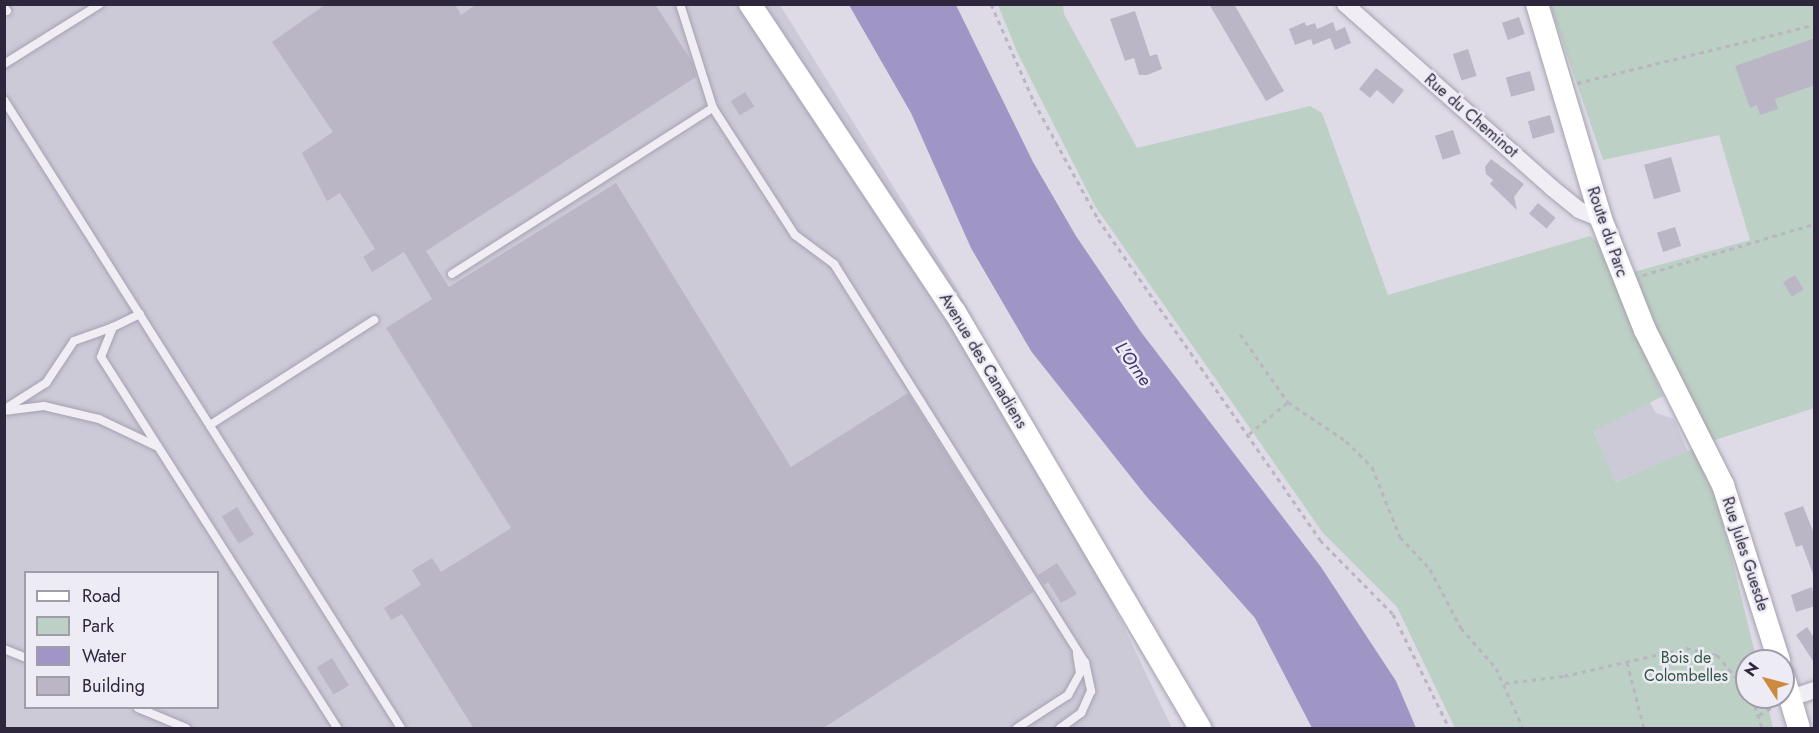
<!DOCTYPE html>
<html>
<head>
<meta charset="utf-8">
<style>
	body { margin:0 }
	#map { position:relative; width:1819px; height:733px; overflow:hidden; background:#dedbe6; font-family:Jost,sans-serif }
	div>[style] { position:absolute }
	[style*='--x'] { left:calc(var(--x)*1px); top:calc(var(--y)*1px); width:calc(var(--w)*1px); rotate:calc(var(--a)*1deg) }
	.built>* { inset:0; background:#cdcad8 }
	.green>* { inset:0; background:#bdd0c5 }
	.water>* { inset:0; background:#9f96c6 }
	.building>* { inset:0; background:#bbb6c5; transform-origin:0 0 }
	.path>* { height:3px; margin-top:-1.5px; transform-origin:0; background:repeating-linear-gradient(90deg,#b9b6c0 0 4.5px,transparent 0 9px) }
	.roads { filter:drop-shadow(0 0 2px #a5a1b0) drop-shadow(0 0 2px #a5a1b0) }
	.lane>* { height:8px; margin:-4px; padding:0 4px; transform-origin:4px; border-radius:4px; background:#f0eef4 }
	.street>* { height:16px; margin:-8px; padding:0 8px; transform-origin:8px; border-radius:8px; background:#f0eef4 }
	.secondary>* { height:22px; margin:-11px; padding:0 11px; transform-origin:11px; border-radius:11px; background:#fff }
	span { translate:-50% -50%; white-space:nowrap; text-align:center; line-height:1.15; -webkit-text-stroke:5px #edebf4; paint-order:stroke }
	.street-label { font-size:16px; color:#2d263c }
	.park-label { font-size:16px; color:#335745 }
	.water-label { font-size:18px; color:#3f306f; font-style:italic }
	.frame { position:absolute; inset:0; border:6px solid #2d263c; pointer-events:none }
	.legend { position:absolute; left:24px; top:571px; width:195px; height:138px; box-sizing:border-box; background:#edebf4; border:2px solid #a09caa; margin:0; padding:8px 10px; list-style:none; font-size:18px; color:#2d263c }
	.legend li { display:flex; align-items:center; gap:12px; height:30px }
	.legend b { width:30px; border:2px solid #a09caa }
	.north { position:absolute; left:1735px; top:649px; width:60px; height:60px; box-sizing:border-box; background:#edebf4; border:2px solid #a09caa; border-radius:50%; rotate:306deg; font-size:16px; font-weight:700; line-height:24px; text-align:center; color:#2d263c }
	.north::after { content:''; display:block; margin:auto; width:21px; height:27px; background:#cc8a3f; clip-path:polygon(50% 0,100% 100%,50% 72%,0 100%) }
</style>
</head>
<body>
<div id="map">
	<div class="built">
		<i style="clip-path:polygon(evenodd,4px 5px,780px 5px,958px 290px,1031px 432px,1172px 728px,5px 728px,4px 5px,26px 572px,218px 572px,218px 708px,26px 708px,26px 572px)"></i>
		<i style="clip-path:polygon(1649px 401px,1656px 413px,1674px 419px,1688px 452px,1614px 482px,1594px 430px)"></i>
	</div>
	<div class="green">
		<i style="clip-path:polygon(998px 5px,1063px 5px,1064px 14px,1137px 148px,1310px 106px,1322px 113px,1388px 295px,1590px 236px,1597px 242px,1663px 396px,1594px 431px,1615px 482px,1693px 449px,1718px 502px,1757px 661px,1747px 661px,1747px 697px,1766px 697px,1773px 728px,1455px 728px,1397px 607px,1323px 533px,1095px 206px,1018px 54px)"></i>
		<i style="clip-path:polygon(1550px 5px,1814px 5px,1814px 408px,1709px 442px,1630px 273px,1750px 240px,1719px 135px,1603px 160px)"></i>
	</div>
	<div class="water">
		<i style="clip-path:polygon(849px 5px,956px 5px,1033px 162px,1076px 236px,1141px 332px,1321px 567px,1396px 681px,1416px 728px,1312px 728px,1255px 618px,1146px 496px,1031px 351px,971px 248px,911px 113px)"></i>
	</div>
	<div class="building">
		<i style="clip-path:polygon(326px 4px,455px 4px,461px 15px,477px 4px,655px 4px,692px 62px,696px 77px,426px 251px,449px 287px,616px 183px,791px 467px,908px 393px,1033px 592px,822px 729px,474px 729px,402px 614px,391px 620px,384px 608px,421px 585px,412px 570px,432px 558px,441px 572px,511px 528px,386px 328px,432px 299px,404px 252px,372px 272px,363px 257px,375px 249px,340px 193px,327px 201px,302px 153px,333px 132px,272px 42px)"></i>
		<i style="clip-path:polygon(1209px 4px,1234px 4px,1284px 91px,1266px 101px)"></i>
		<i style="clip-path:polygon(1135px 11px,1150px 56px,1157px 54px,1162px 69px,1147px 75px,1139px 75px,1134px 58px,1125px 61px,1110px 19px)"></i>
		<i style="left:1519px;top:17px;width:18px;height:18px;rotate:71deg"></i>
		<i style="clip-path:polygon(1305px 22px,1306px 26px,1315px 23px,1317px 29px,1333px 22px,1336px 31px,1345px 27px,1351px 43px,1335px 50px,1330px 38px,1313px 45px,1311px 39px,1295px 45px,1289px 29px)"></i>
		<i style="clip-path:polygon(1815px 38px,1815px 85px,1775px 99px,1778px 109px,1760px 115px,1757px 105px,1750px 108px,1735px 66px)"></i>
		<i style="left:1468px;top:49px;width:28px;height:16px;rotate:72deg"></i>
		<i style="clip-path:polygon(1376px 68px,1404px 90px,1393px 104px,1377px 90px,1370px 98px,1359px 89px)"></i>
		<i style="left:1530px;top:71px;width:20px;height:25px;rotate:75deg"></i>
		<i style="left:745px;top:92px;width:17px;height:17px;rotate:57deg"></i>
		<i style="left:1550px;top:115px;width:18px;height:23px;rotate:74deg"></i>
		<i style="left:1453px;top:130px;width:25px;height:19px;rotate:72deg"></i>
		<i style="left:1671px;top:157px;width:36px;height:28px;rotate:74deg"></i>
		<i style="clip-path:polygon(1491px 159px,1524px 184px,1514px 197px,1517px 210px,1490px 184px,1493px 180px,1486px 174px,1485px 167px)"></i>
		<i style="left:1538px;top:203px;width:23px;height:14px;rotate:40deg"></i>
		<i style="left:1675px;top:227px;width:20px;height:19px;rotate:72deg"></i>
		<i style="left:1795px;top:275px;width:17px;height:14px;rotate:59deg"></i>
		<i style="clip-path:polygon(1803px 506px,1815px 536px,1813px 574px,1802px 545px,1796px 547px,1784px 513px)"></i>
		<i style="left:237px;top:507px;width:32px;height:18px;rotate:58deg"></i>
		<i style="clip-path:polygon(1057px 563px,1077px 594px,1061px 603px,1048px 582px,1044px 585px,1038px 575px)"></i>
		<i style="clip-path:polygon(1812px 587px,1815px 606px,1796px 612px,1791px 595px)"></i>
		<i style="clip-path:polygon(1807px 627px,1815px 639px,1815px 664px,1796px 635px)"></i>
		<i style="left:332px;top:658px;width:32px;height:18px;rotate:58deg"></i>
	</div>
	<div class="path">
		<i style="--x:991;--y:4;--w:107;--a:66.3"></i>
		<i style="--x:1034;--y:102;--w:133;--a:61.3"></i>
		<i style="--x:1098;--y:219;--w:390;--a:55.3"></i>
		<i style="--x:1320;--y:540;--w:104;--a:45.4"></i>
		<i style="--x:1393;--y:614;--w:127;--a:63.8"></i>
		<i style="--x:1577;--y:83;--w:244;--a:-13.8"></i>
		<i style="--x:1643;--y:275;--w:178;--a:-16.6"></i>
		<i style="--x:1240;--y:334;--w:83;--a:54.8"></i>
		<i style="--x:1288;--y:402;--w:70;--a:33.9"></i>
		<i style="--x:1346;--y:441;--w:37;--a:45"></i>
		<i style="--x:1372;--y:467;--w:75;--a:68.2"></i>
		<i style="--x:1400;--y:537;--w:44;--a:46.8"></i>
		<i style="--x:1430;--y:569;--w:67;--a:62.3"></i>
		<i style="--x:1461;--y:628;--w:53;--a:48.8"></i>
		<i style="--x:1496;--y:668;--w:66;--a:65.8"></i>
		<i style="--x:1249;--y:434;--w:50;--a:-39.4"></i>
		<i style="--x:1627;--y:662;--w:68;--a:75.6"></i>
		<i style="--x:1505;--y:683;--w:59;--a:-6.8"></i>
		<i style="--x:1564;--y:676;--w:125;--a:-12.9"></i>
		<i style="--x:1686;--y:648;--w:32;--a:13"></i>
		<i style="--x:1717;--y:655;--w:46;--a:49.4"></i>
		<i style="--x:1752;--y:697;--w:33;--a:72"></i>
		<i style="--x:1759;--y:715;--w:16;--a:-30"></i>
	</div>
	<div class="roads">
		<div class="lane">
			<i style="--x:680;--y:4;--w:109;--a:72.4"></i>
			<i style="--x:713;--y:108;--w:151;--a:57.2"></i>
			<i style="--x:795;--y:235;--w:49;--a:36.6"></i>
			<i style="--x:834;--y:264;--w:471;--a:57.8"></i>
			<i style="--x:1085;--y:662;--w:30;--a:78"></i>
			<i style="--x:1091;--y:691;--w:24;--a:114"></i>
			<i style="--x:1081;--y:713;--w:26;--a:144"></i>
			<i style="--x:4;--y:7;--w:5;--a:53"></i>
			<i style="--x:4;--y:64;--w:113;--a:-32"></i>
			<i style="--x:4;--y:100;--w:743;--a:57.7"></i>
			<i style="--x:452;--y:274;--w:309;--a:-32.5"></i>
			<i style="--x:140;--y:314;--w:30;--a:154"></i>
			<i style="--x:113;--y:327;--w:32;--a:112"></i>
			<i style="--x:101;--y:357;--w:440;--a:57.5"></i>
			<i style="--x:5;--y:409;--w:49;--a:-32.4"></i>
			<i style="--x:46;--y:383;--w:50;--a:-56.3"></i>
			<i style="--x:74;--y:341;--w:41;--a:-19.7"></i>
			<i style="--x:4;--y:411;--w:40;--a:-7.1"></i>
			<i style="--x:44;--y:406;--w:57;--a:13.3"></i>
			<i style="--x:99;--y:419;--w:65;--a:25.4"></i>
			<i style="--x:210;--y:425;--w:195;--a:-32.6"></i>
			<i style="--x:4;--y:649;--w:24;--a:22"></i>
			<i style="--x:138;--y:708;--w:52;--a:22.6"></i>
			<i style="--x:1017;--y:728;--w:61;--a:-32.9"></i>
			<i style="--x:1068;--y:695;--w:25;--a:-61"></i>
			<i style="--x:1080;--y:673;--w:20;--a:-99"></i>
		</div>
		<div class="street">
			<i style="--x:1345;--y:4;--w:277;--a:41.6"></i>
			<i style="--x:1552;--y:188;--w:35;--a:39"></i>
			<i style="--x:1579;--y:210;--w:24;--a:22"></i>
			<i style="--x:1791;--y:698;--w:24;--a:-19"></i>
		</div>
		<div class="secondary">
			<i style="--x:750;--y:4;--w:370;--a:56.4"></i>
			<i style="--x:955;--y:312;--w:483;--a:59.5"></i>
			<i style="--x:1537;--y:4;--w:224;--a:73.4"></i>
			<i style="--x:1601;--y:219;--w:119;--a:68.4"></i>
			<i style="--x:1645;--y:330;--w:174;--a:63.3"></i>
			<i style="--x:1723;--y:485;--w:185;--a:72.3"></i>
			<i style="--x:1783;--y:674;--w:56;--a:73.5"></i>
		</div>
	</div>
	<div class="street-label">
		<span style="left:1471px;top:116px;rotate:41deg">Rue du Cheminot</span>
		<span style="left:1607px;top:232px;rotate:71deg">Route du Parc</span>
		<span style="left:983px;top:361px;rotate:59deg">Avenue des Canadiens</span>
		<span style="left:1745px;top:554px;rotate:72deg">Rue Jules Guesde</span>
	</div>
	<div class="park-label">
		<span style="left:1686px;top:667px">Bois de<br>Colombelles</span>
	</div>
	<div class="water-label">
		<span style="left:1133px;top:364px;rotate:55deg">L'Orne</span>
	</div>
	<div class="frame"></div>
	<ul class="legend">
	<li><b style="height:8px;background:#fff"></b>Road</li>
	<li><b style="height:16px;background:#bdd0c5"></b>Park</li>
	<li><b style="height:16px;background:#9f96c6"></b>Water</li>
	<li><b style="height:16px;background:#bbb6c5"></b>Building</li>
	</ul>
	<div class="north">N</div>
</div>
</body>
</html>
